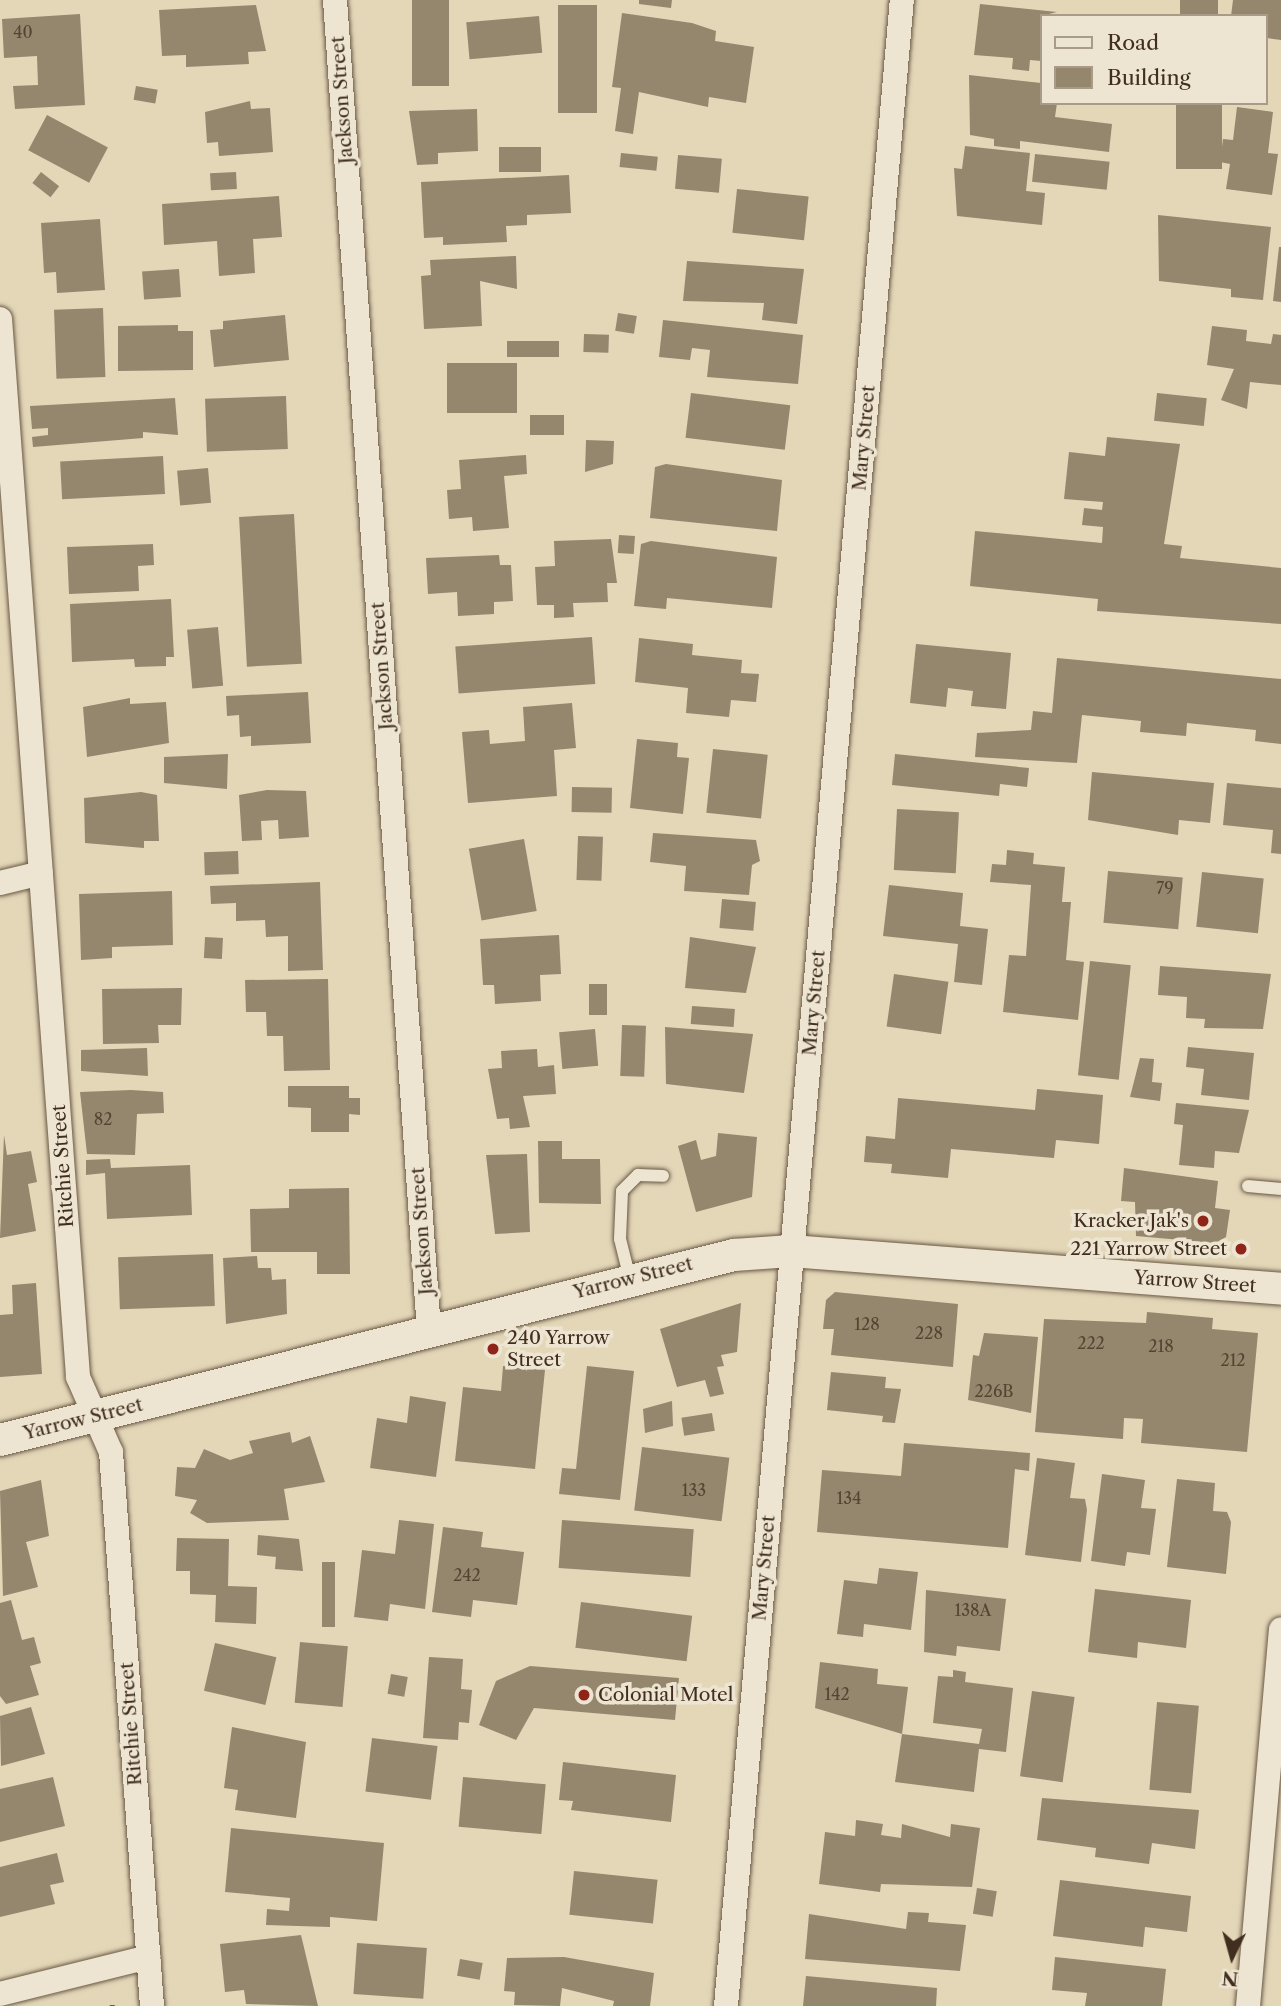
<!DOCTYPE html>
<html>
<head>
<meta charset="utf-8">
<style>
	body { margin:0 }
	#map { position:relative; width:1281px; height:2006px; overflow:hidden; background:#e3d7b8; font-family:"Libre Caslon Text",serif }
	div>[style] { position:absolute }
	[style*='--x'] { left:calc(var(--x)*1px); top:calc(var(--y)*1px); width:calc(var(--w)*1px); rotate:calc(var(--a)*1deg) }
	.building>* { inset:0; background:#95866e; transform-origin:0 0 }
	.path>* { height:4.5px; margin-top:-2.25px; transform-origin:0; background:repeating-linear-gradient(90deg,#412e1e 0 2px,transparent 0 5.5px) }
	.roads { filter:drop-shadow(0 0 2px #6a5844) drop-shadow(0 0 2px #6a5844) }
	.service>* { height:12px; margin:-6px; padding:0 6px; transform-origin:6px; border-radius:6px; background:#ede5d1 }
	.minor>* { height:24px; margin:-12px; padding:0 12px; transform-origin:12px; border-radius:12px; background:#ede5d1 }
	.tertiary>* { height:32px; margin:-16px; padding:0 16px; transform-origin:16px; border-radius:16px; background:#ede5d1 }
	.dots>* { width:19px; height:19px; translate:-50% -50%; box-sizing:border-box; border:4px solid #ede5d1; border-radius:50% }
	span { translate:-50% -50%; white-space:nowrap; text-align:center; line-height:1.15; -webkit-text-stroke:7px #ede5d1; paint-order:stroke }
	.number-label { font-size:16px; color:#564432 }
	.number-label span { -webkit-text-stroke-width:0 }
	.street-label { font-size:19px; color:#412e1e }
	.poi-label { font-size:19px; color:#412e1e }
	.right { translate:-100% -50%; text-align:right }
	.left { translate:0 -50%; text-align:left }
	.legend { position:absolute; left:1040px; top:14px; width:228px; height:91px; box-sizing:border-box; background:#ede5d1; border:2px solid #a89c89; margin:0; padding:9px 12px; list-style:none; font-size:21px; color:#412e1e }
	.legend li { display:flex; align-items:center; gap:14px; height:35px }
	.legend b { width:35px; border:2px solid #a89c89 }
	.north { position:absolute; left:1197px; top:1922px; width:70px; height:70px; -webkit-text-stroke:5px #ede5d1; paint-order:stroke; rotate:185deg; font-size:19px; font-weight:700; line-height:28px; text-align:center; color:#412e1e }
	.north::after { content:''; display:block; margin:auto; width:24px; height:32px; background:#412e1e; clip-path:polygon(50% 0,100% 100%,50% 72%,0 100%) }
</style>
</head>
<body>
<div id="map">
	<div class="building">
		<i style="left:412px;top:0;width:37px;height:86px"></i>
		<i style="clip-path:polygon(639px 0,672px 0,671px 8px,639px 4px)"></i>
		<i style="left:1180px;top:0;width:38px;height:16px"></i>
		<i style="clip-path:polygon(1233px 0,1281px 0,1281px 40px,1267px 38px,1265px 16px,1231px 16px)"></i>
		<i style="clip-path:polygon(980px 4px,1057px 12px,1041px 16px,1041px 61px,1030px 60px,1029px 71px,1012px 69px,1013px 58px,974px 55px)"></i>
		<i style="clip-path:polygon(256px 5px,266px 51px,248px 52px,249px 64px,186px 67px,186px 55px,162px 56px,159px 10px)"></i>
		<i style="left:597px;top:5px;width:108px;height:39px;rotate:90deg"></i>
		<i style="clip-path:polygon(622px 13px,692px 23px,716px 31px,715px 41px,754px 47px,746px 103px,709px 97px,708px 107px,639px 92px,633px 134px,615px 131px,621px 88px,612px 87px)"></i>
		<i style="clip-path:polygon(80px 14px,85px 105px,15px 109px,13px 86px,38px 85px,37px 56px,4px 58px,2px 19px)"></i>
		<i style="left:539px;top:16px;width:37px;height:73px;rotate:85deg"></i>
		<i style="clip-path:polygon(969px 75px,1041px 83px,1041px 103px,1057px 103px,1055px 117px,1112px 124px,1109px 152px,1020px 141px,1020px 149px,994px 146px,994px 139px,970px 135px)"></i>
		<i style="left:136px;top:86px;width:22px;height:14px;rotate:10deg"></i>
		<i style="clip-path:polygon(250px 101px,251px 109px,270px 108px,273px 152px,219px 156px,218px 142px,207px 143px,205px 112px)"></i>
		<i style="left:1176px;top:103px;width:46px;height:66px"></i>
		<i style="clip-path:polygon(1237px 107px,1273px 112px,1268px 153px,1278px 154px,1272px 195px,1226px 189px,1230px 164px,1220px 162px,1223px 139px,1233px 140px)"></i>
		<i style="clip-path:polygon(477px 109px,478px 151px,438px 153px,438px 164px,417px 165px,409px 111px)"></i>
		<i style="left:47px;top:115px;width:69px;height:40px;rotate:28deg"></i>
		<i style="clip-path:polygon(965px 146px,1030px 153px,1026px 191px,1045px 193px,1042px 225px,957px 216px,954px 168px,962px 169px)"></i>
		<i style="left:499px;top:147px;width:42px;height:25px"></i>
		<i style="left:621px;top:153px;width:37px;height:14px;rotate:6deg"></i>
		<i style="left:1035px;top:154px;width:75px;height:28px;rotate:6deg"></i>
		<i style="left:678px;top:155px;width:44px;height:34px;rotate:5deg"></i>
		<i style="left:41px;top:172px;width:23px;height:14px;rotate:38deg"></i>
		<i style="left:236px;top:172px;width:17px;height:26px;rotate:87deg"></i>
		<i style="clip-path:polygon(569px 175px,571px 213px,527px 215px,527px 225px,506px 226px,507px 242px,443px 245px,443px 237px,424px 238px,421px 182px)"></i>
		<i style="left:737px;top:189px;width:72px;height:44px;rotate:6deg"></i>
		<i style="clip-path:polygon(279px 196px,282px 237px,253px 239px,255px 273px,219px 276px,217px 241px,164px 245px,162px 204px)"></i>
		<i style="clip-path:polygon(1158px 215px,1271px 227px,1263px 300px,1231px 297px,1231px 289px,1159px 281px)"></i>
		<i style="clip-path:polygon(100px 219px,105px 290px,57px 293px,56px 272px,44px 273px,41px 223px)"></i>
		<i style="clip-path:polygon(1279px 247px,1281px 247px,1281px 302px,1273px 301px)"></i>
		<i style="clip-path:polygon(516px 256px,517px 289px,480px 281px,482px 326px,424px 329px,421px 276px,431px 275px,430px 260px)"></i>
		<i style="clip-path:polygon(687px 261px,804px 269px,797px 324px,762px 320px,764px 303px,683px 301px)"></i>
		<i style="left:179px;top:269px;width:28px;height:37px;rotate:86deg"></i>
		<i style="left:103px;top:308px;width:69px;height:49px;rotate:88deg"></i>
		<i style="left:618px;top:313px;width:19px;height:18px;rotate:9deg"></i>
		<i style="clip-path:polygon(285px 315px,289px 360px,214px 367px,210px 330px,223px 329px,223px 321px)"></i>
		<i style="clip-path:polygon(663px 320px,803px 335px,798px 384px,707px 377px,710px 350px,692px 348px,690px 360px,659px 357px)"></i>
		<i style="clip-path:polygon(178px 325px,178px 331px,193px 331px,193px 370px,118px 371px,118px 326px)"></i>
		<i style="clip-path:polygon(1212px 326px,1247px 330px,1246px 341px,1271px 344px,1273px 334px,1281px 335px,1281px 385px,1250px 382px,1247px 409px,1221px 400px,1234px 369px,1207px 365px)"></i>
		<i style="left:584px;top:334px;width:25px;height:18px;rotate:2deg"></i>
		<i style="left:559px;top:341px;width:16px;height:52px;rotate:90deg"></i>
		<i style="left:517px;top:363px;width:50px;height:70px;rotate:90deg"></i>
		<i style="left:691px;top:393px;width:100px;height:45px;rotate:7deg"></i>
		<i style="left:1157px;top:393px;width:50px;height:28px;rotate:6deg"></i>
		<i style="left:286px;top:396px;width:53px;height:81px;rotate:88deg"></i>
		<i style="clip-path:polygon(175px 398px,178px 435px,143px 432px,143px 438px,33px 447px,32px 437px,48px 435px,48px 428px,32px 429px,30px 406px)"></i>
		<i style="left:530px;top:415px;width:34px;height:20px"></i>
		<i style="clip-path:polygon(1107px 437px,1180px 444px,1164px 544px,1182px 546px,1180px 558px,1281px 568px,1281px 624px,1097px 611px,1098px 599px,970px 586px,975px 531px,1102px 543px,1103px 527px,1082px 525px,1084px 508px,1102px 510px,1103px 502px,1064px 499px,1069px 452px,1105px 456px)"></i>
		<i style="clip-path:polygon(586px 440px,614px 441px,613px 464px,585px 472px)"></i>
		<i style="clip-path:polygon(526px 455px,527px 474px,504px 476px,509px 528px,473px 531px,472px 517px,449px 519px,447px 490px,461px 489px,459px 460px)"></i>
		<i style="left:163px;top:456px;width:38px;height:103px;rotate:87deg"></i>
		<i style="clip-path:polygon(666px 464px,782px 480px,777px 531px,650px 518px,655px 467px)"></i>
		<i style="left:208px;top:468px;width:35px;height:31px;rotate:85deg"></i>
		<i style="left:294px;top:514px;width:150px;height:55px;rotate:87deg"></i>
		<i style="left:619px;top:535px;width:16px;height:18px;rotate:4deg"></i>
		<i style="clip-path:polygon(611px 539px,617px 583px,607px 583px,608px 602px,573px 603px,574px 617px,554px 618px,554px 605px,537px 605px,535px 567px,555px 566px,554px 541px)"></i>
		<i style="clip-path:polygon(651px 541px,777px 557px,772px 608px,667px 598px,666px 609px,634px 606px,641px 544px)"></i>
		<i style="clip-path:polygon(153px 544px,154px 565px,138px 566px,139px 591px,69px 594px,67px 547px)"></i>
		<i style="clip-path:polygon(499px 555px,500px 565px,511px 565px,513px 601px,494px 602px,494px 614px,458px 616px,457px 592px,428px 594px,426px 558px)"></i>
		<i style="clip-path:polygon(171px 599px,174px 657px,166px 657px,166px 666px,135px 667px,134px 659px,72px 662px,70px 604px)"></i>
		<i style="left:218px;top:627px;width:59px;height:31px;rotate:85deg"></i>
		<i style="left:592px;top:637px;width:47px;height:137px;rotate:86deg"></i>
		<i style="clip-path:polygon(639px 638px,693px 644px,692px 655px,742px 660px,741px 673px,759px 674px,756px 702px,731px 700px,729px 717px,686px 713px,688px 688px,635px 682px)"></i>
		<i style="clip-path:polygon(916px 644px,1011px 653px,1006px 709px,971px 706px,973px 691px,948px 688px,946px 707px,910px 703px)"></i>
		<i style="clip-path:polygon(1057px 658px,1281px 679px,1281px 744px,1255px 741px,1256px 730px,1187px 723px,1186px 736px,1140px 732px,1141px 721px,1082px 715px,1077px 763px,975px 757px,977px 733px,1031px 730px,1033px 711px,1052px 713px)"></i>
		<i style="clip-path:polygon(308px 692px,311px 743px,251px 746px,251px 736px,240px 737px,239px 715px,227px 716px,226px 696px)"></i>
		<i style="clip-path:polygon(130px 698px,130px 704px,166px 702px,169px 743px,87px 757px,83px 707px)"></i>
		<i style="clip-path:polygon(572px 703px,576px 748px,554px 750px,557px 796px,468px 803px,462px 732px,489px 730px,490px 744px,525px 741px,523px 707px)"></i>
		<i style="clip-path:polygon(637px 739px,678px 743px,677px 757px,689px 758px,683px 814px,630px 808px)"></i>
		<i style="left:713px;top:749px;width:55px;height:64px;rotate:6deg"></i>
		<i style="clip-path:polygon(228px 754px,227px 789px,164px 783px,164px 757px)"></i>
		<i style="clip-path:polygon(895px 754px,1029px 768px,1027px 787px,1000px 784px,999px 796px,892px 785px)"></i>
		<i style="clip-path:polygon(1092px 772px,1214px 783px,1210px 823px,1179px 820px,1178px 835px,1088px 820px)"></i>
		<i style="clip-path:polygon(1227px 783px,1281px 788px,1281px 854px,1271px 853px,1273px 830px,1223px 825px)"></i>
		<i style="left:572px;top:787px;width:40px;height:25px;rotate:1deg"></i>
		<i style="clip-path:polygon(267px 790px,306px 791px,309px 837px,279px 839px,278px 820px,261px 821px,262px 840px,242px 841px,239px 795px)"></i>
		<i style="clip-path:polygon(141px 792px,157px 795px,159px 841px,144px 841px,144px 848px,85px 843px,84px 798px)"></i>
		<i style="left:897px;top:809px;width:62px;height:61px;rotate:3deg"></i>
		<i style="clip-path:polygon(653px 833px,756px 840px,760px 861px,752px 865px,749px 895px,684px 891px,686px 866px,650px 862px)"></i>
		<i style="left:578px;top:836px;width:25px;height:44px;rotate:2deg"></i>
		<i style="left:524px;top:839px;width:73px;height:56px;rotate:80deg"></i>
		<i style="clip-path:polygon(1007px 850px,1034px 853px,1033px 864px,1065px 867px,1062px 902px,1071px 902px,1066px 960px,1084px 962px,1078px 1020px,1003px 1012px,1009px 955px,1026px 956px,1031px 885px,990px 882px,992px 864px,1006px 865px)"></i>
		<i style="left:238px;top:851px;width:23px;height:34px;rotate:88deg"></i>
		<i style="left:1108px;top:871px;width:75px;height:52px;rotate:5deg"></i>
		<i style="left:1202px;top:872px;width:62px;height:55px;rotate:6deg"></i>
		<i style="clip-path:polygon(320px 882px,323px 970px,288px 971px,288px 936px,266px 937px,265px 920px,236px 921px,236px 903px,211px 904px,210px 886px)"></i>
		<i style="clip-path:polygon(889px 885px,963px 893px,960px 926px,988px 929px,982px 985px,954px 982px,958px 944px,883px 936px)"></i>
		<i style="clip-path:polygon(172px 891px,173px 945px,112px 947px,112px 958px,81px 960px,79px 894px)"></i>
		<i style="left:722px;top:899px;width:34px;height:29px;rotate:5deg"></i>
		<i style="clip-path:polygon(559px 935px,561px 974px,540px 975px,541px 1001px,495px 1004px,494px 985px,483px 985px,480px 939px)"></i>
		<i style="left:205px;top:937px;width:18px;height:21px;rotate:3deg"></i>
		<i style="clip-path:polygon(690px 937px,756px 947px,746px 993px,685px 988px)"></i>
		<i style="left:1090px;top:961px;width:41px;height:115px;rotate:6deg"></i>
		<i style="clip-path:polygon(1160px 966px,1271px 974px,1263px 1029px,1204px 1028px,1205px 1019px,1186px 1018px,1187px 997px,1158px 995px)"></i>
		<i style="left:894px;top:974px;width:55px;height:53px;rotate:8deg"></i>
		<i style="clip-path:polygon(328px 979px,330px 1070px,284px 1071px,283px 1036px,267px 1036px,266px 1012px,246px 1012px,245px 980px)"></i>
		<i style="left:589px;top:984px;width:18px;height:31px"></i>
		<i style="clip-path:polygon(182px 988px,181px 1025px,158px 1025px,159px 1043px,103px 1044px,102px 989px)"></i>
		<i style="left:692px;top:1006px;width:43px;height:18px;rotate:4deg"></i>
		<i style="left:622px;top:1025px;width:24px;height:51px;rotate:2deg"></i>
		<i style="clip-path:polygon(665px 1027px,753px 1034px,744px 1093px,666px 1084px)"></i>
		<i style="left:595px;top:1029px;width:37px;height:36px;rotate:85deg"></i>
		<i style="clip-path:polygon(1188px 1047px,1254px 1053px,1249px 1100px,1201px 1095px,1204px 1069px,1186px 1067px)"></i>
		<i style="clip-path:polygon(147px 1048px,148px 1076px,81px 1071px,81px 1050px)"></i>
		<i style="clip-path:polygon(537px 1049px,538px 1067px,554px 1065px,556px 1094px,523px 1096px,530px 1127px,510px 1129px,509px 1118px,497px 1119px,488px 1069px,502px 1068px,501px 1051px)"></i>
		<i style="clip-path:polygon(1140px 1058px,1154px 1059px,1152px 1082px,1162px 1083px,1160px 1101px,1130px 1097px)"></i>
		<i style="clip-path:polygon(288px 1086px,349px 1086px,349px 1098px,360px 1098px,360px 1115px,349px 1114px,349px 1132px,311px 1132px,311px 1108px,288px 1107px)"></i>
		<i style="clip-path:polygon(1037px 1089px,1103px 1095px,1099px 1144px,1056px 1140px,1054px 1158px,951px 1149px,948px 1178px,891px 1173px,892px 1164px,864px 1162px,866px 1136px,895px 1139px,898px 1098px,1035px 1110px)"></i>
		<i style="clip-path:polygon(131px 1090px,163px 1092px,164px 1113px,137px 1114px,135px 1155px,87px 1154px,80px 1092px)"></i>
		<i style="clip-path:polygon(1176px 1103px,1249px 1110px,1239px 1153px,1215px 1151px,1214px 1168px,1179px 1165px,1183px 1125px,1174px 1124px)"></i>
		<i style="clip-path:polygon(718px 1133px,757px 1137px,752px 1197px,696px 1212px,678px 1146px,696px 1140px,701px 1160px,716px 1156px)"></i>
		<i style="clip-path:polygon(4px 1135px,7px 1155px,31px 1151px,37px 1182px,28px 1184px,36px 1231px,0 1238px)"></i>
		<i style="clip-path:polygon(538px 1141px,562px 1141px,562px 1159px,600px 1159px,601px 1204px,539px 1203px)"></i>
		<i style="clip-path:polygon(527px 1154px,530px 1232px,495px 1234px,486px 1155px)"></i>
		<i style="clip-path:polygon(110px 1159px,111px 1168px,190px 1165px,192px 1215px,107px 1219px,105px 1173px,86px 1175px,86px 1160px)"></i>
		<i style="clip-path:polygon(1124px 1168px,1218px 1181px,1215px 1208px,1230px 1210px,1226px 1237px,1215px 1243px,1136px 1236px,1135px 1202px,1121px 1201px)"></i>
		<i style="clip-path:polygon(349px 1188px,350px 1274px,317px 1274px,317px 1252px,251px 1252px,250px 1209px,289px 1208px,289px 1189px)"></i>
		<i style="left:213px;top:1254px;width:52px;height:95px;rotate:88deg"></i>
		<i style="clip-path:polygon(257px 1256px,258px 1268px,271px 1268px,272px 1280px,286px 1279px,287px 1314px,226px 1324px,223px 1258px)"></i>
		<i style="clip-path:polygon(36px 1283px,42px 1374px,0 1377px,0 1315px,13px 1314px,12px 1285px)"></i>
		<i style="clip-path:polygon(835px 1292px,958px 1304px,953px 1367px,831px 1355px,834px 1329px,823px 1329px,826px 1300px)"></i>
		<i style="clip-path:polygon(741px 1303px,737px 1352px,721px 1355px,724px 1366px,717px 1367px,724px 1394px,710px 1397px,705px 1380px,677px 1387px,660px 1329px)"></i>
		<i style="clip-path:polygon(1147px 1312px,1213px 1318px,1212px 1329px,1258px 1333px,1247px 1452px,1141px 1443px,1143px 1419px,1124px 1418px,1123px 1439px,1035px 1432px,1044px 1319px,1146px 1323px)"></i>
		<i style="clip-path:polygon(984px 1333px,1038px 1337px,1031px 1413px,968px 1400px,973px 1355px,979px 1356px)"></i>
		<i style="clip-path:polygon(503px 1366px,545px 1370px,535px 1469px,455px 1461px,463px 1387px,501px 1391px)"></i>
		<i style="clip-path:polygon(587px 1366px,634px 1371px,620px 1500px,559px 1494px,562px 1468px,576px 1469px)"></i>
		<i style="clip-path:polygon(831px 1372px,886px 1377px,885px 1388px,901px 1389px,895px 1423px,882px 1422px,883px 1416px,827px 1410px)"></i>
		<i style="clip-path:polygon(410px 1396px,446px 1402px,436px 1477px,370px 1468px,377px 1418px,407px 1423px)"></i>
		<i style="clip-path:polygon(672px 1401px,673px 1426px,645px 1433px,643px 1409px)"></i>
		<i style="left:712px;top:1413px;width:18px;height:31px;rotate:81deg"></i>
		<i style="clip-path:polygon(290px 1432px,292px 1443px,310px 1436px,325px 1482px,284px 1489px,289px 1520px,207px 1523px,190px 1513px,197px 1500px,175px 1496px,177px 1467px,195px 1468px,204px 1449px,230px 1460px,253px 1453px,249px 1441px)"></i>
		<i style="clip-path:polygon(904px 1443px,1030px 1453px,1029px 1471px,1015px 1469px,1008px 1548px,817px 1532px,822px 1470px,901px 1476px)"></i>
		<i style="left:642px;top:1447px;width:88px;height:64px;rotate:7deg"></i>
		<i style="clip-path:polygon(1037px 1458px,1075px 1463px,1070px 1498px,1085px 1499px,1087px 1510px,1081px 1562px,1025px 1555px)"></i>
		<i style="clip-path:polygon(1102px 1474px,1145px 1480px,1141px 1508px,1156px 1509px,1150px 1555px,1127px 1552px,1125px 1566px,1091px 1561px)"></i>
		<i style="clip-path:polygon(1177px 1479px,1215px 1483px,1213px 1511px,1227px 1512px,1231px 1522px,1226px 1574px,1167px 1567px)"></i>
		<i style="clip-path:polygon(41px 1480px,49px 1536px,26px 1542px,38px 1587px,3px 1596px,0 1491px)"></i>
		<i style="clip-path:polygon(399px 1520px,434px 1524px,425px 1609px,390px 1604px,388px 1621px,354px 1617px,362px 1550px,395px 1554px)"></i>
		<i style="left:562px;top:1520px;width:132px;height:48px;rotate:4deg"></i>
		<i style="clip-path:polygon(443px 1527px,483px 1532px,481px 1547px,524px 1552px,517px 1605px,473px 1600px,471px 1617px,432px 1612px)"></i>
		<i style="clip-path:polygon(258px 1535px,299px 1539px,303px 1571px,275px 1569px,276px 1557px,257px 1555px)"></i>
		<i style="clip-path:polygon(177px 1538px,229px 1539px,228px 1586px,257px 1587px,256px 1624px,215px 1622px,216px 1595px,190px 1594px,190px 1571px,176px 1571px)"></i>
		<i style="left:322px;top:1562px;width:13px;height:65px"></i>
		<i style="clip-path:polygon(879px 1568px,918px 1572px,911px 1630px,864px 1624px,863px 1637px,837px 1634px,844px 1580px,877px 1584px)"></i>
		<i style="clip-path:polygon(1095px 1589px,1191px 1600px,1186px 1648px,1138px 1642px,1137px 1658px,1088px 1652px)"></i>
		<i style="clip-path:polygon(926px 1590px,1006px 1599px,1000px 1651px,957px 1646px,956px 1656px,924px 1652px)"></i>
		<i style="clip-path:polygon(11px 1600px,22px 1640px,34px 1637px,41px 1663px,30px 1666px,39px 1695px,6px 1704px,0 1696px,0 1603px)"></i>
		<i style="left:581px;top:1602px;width:112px;height:46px;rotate:7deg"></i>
		<i style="left:300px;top:1642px;width:48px;height:61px;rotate:5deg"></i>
		<i style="left:215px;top:1643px;width:63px;height:49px;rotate:13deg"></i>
		<i style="clip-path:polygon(429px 1657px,463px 1659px,461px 1689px,472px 1690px,469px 1723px,459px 1722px,458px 1740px,423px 1738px)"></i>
		<i style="clip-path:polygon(820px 1662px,878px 1669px,877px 1684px,908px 1687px,902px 1734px,815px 1708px)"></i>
		<i style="clip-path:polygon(530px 1666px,679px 1678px,675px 1720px,534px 1708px,516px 1740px,479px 1725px,496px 1681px)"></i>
		<i style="clip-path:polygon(953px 1670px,966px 1672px,965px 1682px,1013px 1688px,1006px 1752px,979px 1749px,974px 1792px,895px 1782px,902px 1734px,979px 1744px,982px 1729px,933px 1723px,938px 1676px,953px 1677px)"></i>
		<i style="left:391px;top:1674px;width:17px;height:20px;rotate:10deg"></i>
		<i style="left:1032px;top:1691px;width:43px;height:86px;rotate:8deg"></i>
		<i style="left:1157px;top:1702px;width:42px;height:88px;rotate:5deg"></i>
		<i style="clip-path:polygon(31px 1707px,45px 1754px,1px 1766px,0 1716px)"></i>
		<i style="clip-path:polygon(232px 1727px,306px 1742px,296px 1818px,235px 1810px,238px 1790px,224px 1788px)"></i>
		<i style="left:372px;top:1738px;width:66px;height:54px;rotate:7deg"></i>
		<i style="clip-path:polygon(563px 1762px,676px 1775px,671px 1822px,571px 1810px,573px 1801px,559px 1800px)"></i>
		<i style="clip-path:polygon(53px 1777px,65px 1826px,0 1842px,0 1789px)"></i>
		<i style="left:463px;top:1777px;width:83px;height:50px;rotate:5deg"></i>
		<i style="clip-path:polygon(1042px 1798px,1199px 1810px,1195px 1849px,1152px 1843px,1149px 1864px,1095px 1857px,1096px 1848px,1037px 1840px)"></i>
		<i style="clip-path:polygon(856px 1820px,883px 1824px,881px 1835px,901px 1838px,902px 1824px,950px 1837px,951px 1824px,980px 1828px,972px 1887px,881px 1884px,880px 1892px,819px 1884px,825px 1832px,855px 1836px)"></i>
		<i style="clip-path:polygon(231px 1828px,384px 1843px,377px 1921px,330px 1917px,330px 1927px,266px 1925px,267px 1909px,289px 1911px,290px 1898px,225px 1892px)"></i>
		<i style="clip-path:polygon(57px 1853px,64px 1882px,50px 1885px,55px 1904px,0 1917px,0 1867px)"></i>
		<i style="left:574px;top:1871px;width:84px;height:44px;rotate:6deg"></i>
		<i style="clip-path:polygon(1060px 1880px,1191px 1896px,1187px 1932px,1145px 1927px,1143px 1947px,1053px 1936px)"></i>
		<i style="left:977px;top:1888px;width:20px;height:26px;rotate:9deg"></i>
		<i style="clip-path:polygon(908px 1912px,929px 1913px,928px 1922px,966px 1925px,960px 1971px,805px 1959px,809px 1914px,906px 1929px)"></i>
		<i style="clip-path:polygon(301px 1935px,318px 2006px,246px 2004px,244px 1990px,225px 1992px,220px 1944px)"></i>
		<i style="left:357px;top:1943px;width:70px;height:51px;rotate:4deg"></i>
		<i style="clip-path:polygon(564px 1957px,654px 1973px,650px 2006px,613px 2006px,614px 2001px,562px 1988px,560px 2006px,514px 2005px,515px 1992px,504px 1991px,507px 1958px)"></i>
		<i style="clip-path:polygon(1055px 1957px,1166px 1969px,1162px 2006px,1085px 2006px,1087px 1993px,1052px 1990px)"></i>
		<i style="left:460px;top:1959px;width:23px;height:17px;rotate:10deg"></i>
		<i style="clip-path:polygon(806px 1976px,937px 1988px,936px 2006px,803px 2006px)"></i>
	</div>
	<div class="path">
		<i style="--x:112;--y:2006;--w:1;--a:-90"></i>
	</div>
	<div class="roads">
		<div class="service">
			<i style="--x:1248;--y:1186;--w:33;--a:5"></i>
			<i style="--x:630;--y:1279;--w:41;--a:-104"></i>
			<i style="--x:620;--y:1239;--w:48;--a:-87.6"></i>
			<i style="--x:622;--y:1191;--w:23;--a:-45"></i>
			<i style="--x:638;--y:1175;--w:25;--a:2"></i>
		</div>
		<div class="minor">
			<i style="--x:335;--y:0;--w:1334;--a:85.96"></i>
			<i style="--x:0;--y:319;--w:1061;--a:85.78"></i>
			<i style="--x:78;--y:1377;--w:82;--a:66.3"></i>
			<i style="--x:111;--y:1452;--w:556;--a:85.77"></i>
			<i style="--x:0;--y:883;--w:42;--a:-13.7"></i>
			<i style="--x:0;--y:1994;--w:153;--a:-14"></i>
			<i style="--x:726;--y:2006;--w:2014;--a:-84.99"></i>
			<i style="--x:1248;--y:2006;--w:378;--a:-85"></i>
		</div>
		<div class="tertiary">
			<i style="--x:0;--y:1440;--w:757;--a:-14.15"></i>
			<i style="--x:734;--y:1255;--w:57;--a:-4"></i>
			<i style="--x:791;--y:1251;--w:491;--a:4.4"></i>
		</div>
	</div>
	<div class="dots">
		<i style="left:1203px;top:1221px;background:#8f2418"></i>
		<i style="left:1241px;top:1249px;background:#8f2418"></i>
		<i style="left:493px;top:1349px;background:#8f2418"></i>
		<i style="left:584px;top:1695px;background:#8f2418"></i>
	</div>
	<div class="number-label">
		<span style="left:23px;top:32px">40</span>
		<span style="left:1165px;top:888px">79</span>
		<span style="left:103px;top:1119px">82</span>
		<span style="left:867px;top:1324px">128</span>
		<span style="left:929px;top:1333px">228</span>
		<span style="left:1091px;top:1343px">222</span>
		<span style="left:1161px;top:1346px">218</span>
		<span style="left:1233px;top:1360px">212</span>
		<span style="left:994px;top:1391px">226B</span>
		<span style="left:694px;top:1490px">133</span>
		<span style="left:849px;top:1498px">134</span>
		<span style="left:467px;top:1575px">242</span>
		<span style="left:973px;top:1610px">138A</span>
		<span style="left:837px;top:1694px">142</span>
	</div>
	<div class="street-label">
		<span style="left:342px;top:100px;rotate:-94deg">Jackson Street</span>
		<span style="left:864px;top:438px;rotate:-85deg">Mary Street</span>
		<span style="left:382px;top:666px;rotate:-94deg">Jackson Street</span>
		<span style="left:814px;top:1003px;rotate:-85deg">Mary Street</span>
		<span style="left:63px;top:1166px;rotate:-94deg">Ritchie Street</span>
		<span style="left:422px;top:1231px;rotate:-94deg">Jackson Street</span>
		<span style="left:633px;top:1278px;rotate:-14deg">Yarrow Street</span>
		<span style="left:1195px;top:1282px;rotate:4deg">Yarrow Street</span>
		<span style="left:83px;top:1419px;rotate:-14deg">Yarrow Street</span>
		<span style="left:764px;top:1568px;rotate:-85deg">Mary Street</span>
		<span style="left:131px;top:1724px;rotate:-94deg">Ritchie Street</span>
	</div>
	<div class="poi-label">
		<span class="right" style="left:1189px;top:1221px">Kracker Jak's</span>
		<span class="right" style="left:1227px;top:1249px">221 Yarrow Street</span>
		<span class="left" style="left:507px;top:1349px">240 Yarrow<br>Street</span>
		<span class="left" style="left:598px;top:1695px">Colonial Motel</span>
	</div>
	<ul class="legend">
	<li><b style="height:9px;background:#ede5d1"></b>Road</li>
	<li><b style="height:19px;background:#95866e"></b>Building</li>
	</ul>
	<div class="north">N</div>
</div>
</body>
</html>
